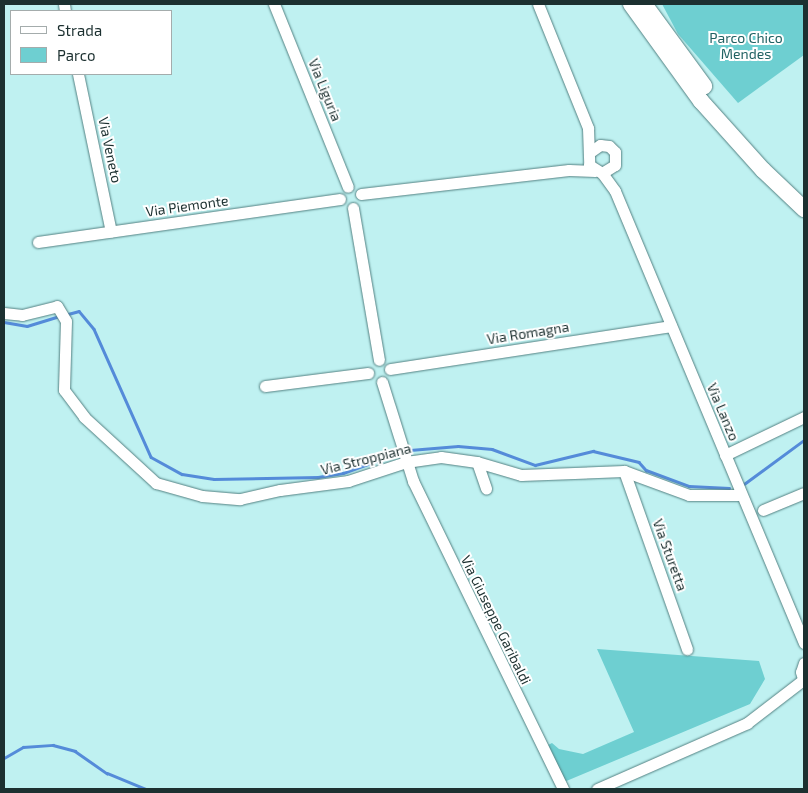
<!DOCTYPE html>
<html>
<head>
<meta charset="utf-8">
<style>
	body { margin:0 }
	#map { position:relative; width:808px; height:793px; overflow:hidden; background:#bff1f1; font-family:"Exo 2",sans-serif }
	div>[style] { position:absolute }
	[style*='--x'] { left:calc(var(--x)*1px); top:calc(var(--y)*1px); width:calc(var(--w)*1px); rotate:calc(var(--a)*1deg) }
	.green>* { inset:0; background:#6ecfd1 }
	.stream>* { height:2.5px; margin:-1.25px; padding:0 1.25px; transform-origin:1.25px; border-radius:1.25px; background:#548bd9 }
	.roads { filter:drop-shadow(0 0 1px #538182) drop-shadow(0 0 1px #538182) }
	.minor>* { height:11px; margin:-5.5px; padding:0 5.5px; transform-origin:5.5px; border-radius:5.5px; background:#fff }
	.highway>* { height:16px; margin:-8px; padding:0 8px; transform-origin:8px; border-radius:8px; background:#fff }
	span { translate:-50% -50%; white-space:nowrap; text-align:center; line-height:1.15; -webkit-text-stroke:4px #fff; paint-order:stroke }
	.park-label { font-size:14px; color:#216263 }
	.street-label { font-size:14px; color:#1c3030 }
	.frame { position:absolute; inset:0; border:5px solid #1c3030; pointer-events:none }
	.legend { position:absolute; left:10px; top:10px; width:162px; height:65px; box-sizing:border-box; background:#fff; border:1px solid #a4acac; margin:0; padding:6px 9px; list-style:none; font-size:15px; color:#1c3030 }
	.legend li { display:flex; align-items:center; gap:10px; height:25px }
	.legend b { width:25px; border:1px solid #a4acac }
</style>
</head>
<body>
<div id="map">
	<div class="green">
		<i style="clip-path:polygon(662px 4px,804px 4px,804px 55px,738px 103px,678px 34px)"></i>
		<i style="clip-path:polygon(597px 649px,759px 661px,765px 679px,750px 704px,564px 782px,546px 746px,552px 743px,559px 749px,583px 754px,634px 732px)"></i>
	</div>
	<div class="stream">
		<i style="--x:68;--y:314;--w:11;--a:-15"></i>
		<i style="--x:79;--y:311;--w:23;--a:50"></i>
		<i style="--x:94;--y:329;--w:140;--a:66"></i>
		<i style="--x:151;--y:457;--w:35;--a:29"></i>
		<i style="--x:182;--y:474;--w:32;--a:9"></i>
		<i style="--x:214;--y:479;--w:104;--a:-1.1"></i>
		<i style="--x:318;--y:477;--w:25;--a:-9"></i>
		<i style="--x:343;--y:473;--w:53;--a:-19.8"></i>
		<i style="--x:4;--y:322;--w:23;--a:10"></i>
		<i style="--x:27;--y:326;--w:31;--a:-17"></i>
		<i style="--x:410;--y:450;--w:48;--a:-4.8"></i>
		<i style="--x:458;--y:446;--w:34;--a:5"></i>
		<i style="--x:492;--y:449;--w:46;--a:20.4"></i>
		<i style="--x:535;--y:465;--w:60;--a:-13.6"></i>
		<i style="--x:593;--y:451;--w:47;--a:13.4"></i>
		<i style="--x:639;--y:462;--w:11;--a:49"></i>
		<i style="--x:646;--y:470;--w:46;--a:20.4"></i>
		<i style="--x:689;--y:486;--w:40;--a:2.9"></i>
		<i style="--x:744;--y:484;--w:74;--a:-36.3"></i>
		<i style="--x:4;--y:758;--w:22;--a:-30"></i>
		<i style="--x:23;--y:747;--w:30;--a:-4"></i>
		<i style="--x:53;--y:745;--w:23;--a:15"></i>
		<i style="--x:75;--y:751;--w:39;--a:35"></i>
		<i style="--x:107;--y:773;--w:42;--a:22.3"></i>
	</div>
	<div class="roads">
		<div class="minor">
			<i style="--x:64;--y:4;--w:7;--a:82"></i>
			<i style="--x:274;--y:4;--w:197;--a:68"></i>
			<i style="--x:538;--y:4;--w:134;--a:68"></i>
			<i style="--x:588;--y:128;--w:37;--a:88"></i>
			<i style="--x:589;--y:165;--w:15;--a:32"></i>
			<i style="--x:602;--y:173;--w:15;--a:-32"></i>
			<i style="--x:615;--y:165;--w:13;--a:-90"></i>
			<i style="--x:615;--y:152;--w:8;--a:-135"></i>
			<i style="--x:609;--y:146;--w:9;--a:-174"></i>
			<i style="--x:600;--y:145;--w:12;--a:145"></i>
			<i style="--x:78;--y:74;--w:161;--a:78.2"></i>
			<i style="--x:602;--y:173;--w:22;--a:54"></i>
			<i style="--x:615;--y:191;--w:490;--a:67.3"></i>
			<i style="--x:361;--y:194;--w:209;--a:-6.6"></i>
			<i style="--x:569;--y:170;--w:26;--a:2"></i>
			<i style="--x:353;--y:208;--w:154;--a:80.3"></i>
			<i style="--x:38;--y:242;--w:305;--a:-8.1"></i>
			<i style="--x:4;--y:313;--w:18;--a:6"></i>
			<i style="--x:22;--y:315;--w:36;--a:-14"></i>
			<i style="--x:57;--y:306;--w:17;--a:59"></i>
			<i style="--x:66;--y:321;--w:69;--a:91.7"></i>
			<i style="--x:64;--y:390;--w:34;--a:53"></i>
			<i style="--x:84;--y:417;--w:98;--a:42.5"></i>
			<i style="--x:156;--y:483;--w:48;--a:15.8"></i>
			<i style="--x:202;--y:496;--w:38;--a:5"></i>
			<i style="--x:240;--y:499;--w:41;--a:-12.7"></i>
			<i style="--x:280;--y:490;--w:69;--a:-7.5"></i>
			<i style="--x:348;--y:481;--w:61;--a:-18.1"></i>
			<i style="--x:406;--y:462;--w:35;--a:-8"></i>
			<i style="--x:441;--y:457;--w:36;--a:8"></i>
			<i style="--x:477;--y:462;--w:46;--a:16.5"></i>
			<i style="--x:521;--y:475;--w:103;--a:-2.2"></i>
			<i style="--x:624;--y:471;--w:69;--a:20.3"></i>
			<i style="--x:689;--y:495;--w:52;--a:0"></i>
			<i style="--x:390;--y:369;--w:284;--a:-8.7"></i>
			<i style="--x:382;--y:382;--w:104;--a:72.6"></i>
			<i style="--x:413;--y:481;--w:343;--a:64"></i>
			<i style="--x:265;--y:386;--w:104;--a:-7.2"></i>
			<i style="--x:725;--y:455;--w:88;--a:-25.7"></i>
			<i style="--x:477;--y:462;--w:28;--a:71"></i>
			<i style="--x:624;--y:471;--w:189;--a:70.5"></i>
			<i style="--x:763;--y:510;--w:44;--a:-22.5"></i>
			<i style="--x:804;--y:663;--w:9;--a:108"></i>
			<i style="--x:801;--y:672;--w:10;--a:73"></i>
			<i style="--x:597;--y:789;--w:164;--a:-23.7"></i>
			<i style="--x:747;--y:723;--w:71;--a:-37.5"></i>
		</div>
		<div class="highway">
			<i style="--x:631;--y:4;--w:120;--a:54.2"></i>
			<i style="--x:701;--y:101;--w:93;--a:48.1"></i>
			<i style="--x:763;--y:170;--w:57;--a:43.6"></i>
			<i style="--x:644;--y:4;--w:102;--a:53.8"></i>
		</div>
	</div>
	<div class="park-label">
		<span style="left:746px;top:46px">Parco Chico<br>Mendes</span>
	</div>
	<div class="street-label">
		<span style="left:325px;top:90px;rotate:68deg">Via Liguria</span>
		<span style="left:110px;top:150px;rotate:78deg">Via Veneto</span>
		<span style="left:187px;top:206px;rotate:-8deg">Via Piemonte</span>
		<span style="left:528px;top:333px;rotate:-9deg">Via Romagna</span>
		<span style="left:723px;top:412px;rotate:67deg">Via Lanzo</span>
		<span style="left:366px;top:459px;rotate:-14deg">Via Stroppiana</span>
		<span style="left:670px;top:555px;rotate:70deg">Via Sturetta</span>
		<span style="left:496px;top:620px;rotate:64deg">Via Giuseppe Garibaldi</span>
	</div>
	<div class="frame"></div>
	<ul class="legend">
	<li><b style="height:6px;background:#fff"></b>Strada</li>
	<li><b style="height:14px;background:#6ecfd1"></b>Parco</li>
	</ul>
</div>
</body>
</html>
